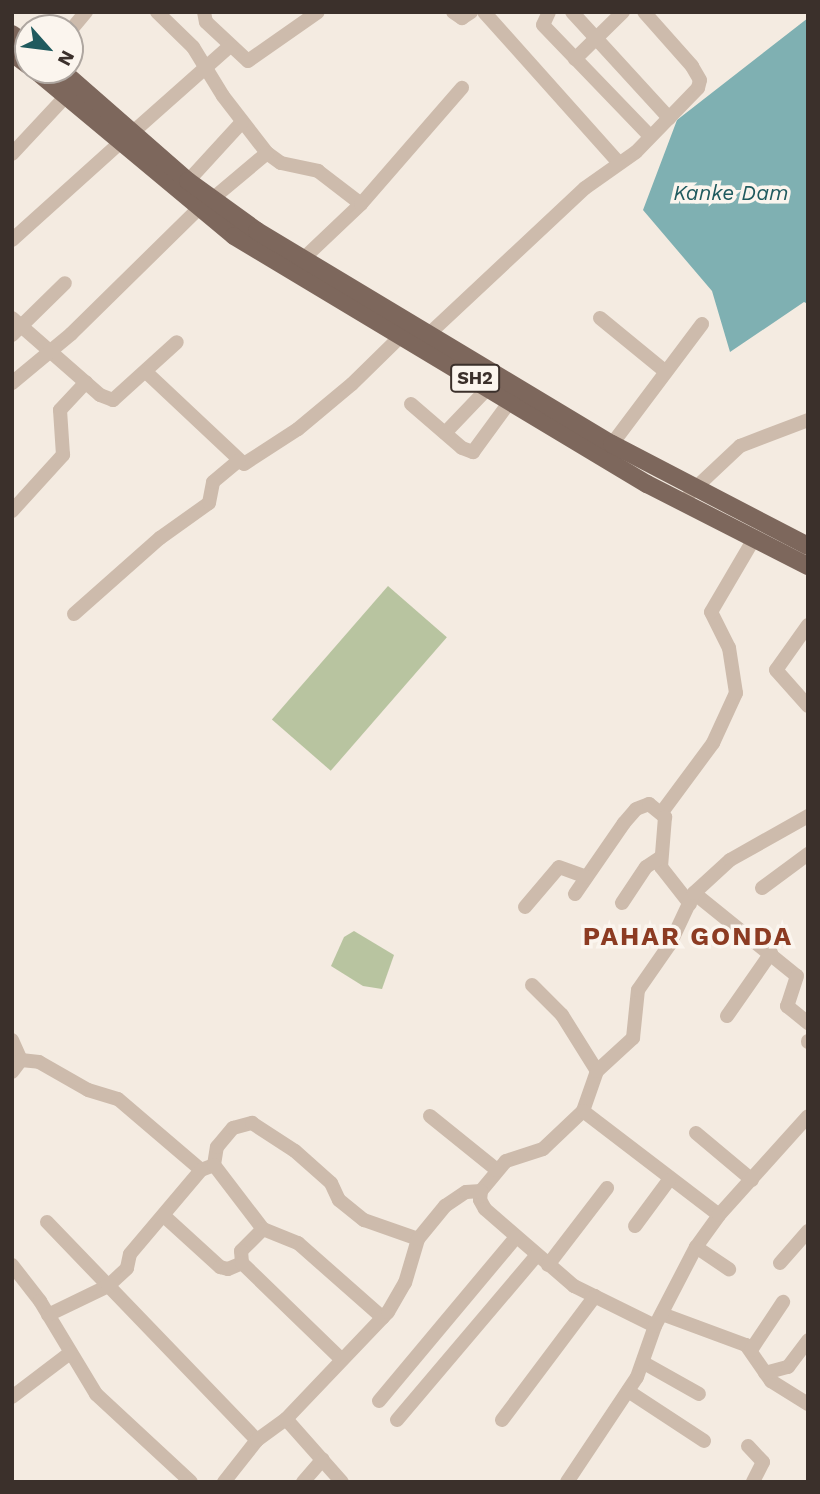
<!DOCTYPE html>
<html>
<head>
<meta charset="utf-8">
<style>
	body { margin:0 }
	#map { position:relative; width:820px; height:1494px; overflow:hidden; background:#f4ebe1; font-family:"Work Sans",sans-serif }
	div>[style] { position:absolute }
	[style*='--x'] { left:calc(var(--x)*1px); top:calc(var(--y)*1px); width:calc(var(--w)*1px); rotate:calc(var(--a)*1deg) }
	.green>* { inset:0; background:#b8c4a0; transform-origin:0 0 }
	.water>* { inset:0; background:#7fb0b2 }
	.minor>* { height:14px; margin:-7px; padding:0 7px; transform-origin:7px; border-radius:7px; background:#cdbbac }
	.major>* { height:18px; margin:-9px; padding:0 9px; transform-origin:9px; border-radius:9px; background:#7d675c }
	span { translate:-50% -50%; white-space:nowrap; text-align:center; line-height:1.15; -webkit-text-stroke:7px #fbf5ee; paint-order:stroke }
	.shield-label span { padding:2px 5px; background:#fbf5ee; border:2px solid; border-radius:5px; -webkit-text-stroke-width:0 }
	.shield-label { font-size:18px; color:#3b302b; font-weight:700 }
	.water-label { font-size:21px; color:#1f5a5e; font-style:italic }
	.district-label { font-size:26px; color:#8c3b22; font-weight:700; letter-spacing:2px }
	.frame { position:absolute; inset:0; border:14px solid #3b302b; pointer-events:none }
	.north { position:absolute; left:14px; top:14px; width:70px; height:70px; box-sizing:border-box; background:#fbf5ee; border:2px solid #aea6a0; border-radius:50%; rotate:118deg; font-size:19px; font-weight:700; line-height:28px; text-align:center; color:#3b302b }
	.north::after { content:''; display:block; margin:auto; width:24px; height:32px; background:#1f5a5e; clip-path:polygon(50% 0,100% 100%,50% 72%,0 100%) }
</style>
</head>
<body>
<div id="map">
	<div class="green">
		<i style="left:388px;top:586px;width:78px;height:177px;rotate:41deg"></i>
		<i style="clip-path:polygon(354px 931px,394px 955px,382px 989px,363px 986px,331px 966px,344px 937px)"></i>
	</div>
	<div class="water">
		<i style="clip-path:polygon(808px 18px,808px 304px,804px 302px,730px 352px,712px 291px,643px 210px,677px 120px)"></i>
	</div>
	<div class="minor">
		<i style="--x:157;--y:12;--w:50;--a:44.2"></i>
		<i style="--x:193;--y:47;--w:57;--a:58.5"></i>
		<i style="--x:223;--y:96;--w:72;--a:52.3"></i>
		<i style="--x:267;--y:153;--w:17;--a:36"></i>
		<i style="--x:281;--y:163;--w:38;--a:12"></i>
		<i style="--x:318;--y:171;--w:54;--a:37.5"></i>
		<i style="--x:204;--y:12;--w:10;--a:79"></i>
		<i style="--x:206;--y:22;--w:57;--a:42.9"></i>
		<i style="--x:248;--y:61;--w:85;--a:-35"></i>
		<i style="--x:453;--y:12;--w:11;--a:34"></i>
		<i style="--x:462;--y:18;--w:11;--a:-34"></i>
		<i style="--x:484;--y:12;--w:201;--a:48.2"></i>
		<i style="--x:549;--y:12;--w:14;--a:115"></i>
		<i style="--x:543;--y:25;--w:154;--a:46.1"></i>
		<i style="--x:572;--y:12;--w:144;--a:47.5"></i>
		<i style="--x:70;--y:31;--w:25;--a:-50"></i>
		<i style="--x:575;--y:59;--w:67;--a:-44.4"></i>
		<i style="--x:133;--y:132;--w:130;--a:-41.6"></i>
		<i style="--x:12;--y:154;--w:81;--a:-47"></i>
		<i style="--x:188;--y:181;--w:80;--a:-47.5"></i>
		<i style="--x:211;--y:200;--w:73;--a:-40"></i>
		<i style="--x:12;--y:240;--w:148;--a:-42"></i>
		<i style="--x:304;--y:258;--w:79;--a:-43.5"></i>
		<i style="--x:361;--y:204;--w:154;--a:-49"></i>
		<i style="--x:12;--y:318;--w:117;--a:41.2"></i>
		<i style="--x:100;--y:395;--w:14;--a:21"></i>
		<i style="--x:113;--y:400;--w:86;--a:-42.2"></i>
		<i style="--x:600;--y:318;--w:85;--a:39.3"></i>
		<i style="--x:430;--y:333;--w:212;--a:-43.1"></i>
		<i style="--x:585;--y:188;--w:62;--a:-35.2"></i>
		<i style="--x:636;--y:152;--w:89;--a:-45.9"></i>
		<i style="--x:698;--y:88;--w:8;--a:-76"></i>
		<i style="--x:700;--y:80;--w:16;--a:-120"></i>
		<i style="--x:692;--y:66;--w:72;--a:-131.6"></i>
		<i style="--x:12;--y:335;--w:74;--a:-44.5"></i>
		<i style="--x:146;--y:372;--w:134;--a:43.2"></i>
		<i style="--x:244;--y:464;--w:64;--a:-32.9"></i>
		<i style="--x:298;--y:429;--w:70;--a:-39.8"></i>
		<i style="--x:352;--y:384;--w:70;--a:-44.4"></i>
		<i style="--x:12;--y:383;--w:77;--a:-39.7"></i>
		<i style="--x:71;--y:334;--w:178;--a:-44.5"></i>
		<i style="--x:411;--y:404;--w:67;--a:40.8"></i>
		<i style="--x:462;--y:448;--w:12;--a:20"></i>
		<i style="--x:473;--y:452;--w:64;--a:-53.8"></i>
		<i style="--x:445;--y:433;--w:64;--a:-46.3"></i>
		<i style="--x:612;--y:444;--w:150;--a:-53.1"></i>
		<i style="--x:690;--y:493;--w:69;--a:-43.2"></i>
		<i style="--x:740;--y:446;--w:73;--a:-20.9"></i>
		<i style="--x:12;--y:511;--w:76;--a:-47.7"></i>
		<i style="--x:63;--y:455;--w:45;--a:-93.8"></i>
		<i style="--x:60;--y:410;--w:38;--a:-47"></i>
		<i style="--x:74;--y:614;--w:115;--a:-41.5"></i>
		<i style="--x:160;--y:538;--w:60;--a:-35.5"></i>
		<i style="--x:209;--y:503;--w:21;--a:-79"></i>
		<i style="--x:213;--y:482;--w:33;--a:-40"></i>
		<i style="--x:808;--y:625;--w:55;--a:125.4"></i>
		<i style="--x:776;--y:670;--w:48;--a:48.4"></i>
		<i style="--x:662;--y:812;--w:86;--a:-53.5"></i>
		<i style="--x:713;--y:743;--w:55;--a:-65.3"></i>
		<i style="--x:736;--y:693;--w:46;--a:-98.8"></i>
		<i style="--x:729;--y:648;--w:40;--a:-116.6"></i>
		<i style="--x:711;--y:612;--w:87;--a:-59.6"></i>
		<i style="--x:762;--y:888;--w:57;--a:-36.5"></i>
		<i style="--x:694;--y:893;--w:132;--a:38.9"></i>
		<i style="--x:797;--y:976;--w:32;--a:108"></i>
		<i style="--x:787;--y:1006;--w:27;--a:39"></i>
		<i style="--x:575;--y:894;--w:86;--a:-55.4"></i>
		<i style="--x:624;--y:823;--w:18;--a:-49"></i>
		<i style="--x:636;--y:809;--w:14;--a:-21"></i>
		<i style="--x:649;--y:804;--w:21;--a:39"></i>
		<i style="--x:665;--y:817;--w:50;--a:94.6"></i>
		<i style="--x:661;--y:867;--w:47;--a:51.9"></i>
		<i style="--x:622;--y:903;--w:43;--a:-56.3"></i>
		<i style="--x:646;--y:867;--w:17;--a:-33"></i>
		<i style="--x:525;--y:907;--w:52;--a:-49.6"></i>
		<i style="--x:559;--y:867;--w:29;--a:20"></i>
		<i style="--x:532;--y:985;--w:42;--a:45"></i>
		<i style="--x:562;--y:1015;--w:66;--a:58"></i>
		<i style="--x:597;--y:1071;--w:42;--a:109.3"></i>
		<i style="--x:583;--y:1111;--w:55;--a:136.5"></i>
		<i style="--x:543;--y:1149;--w:39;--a:162"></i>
		<i style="--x:506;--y:1161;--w:39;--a:130"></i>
		<i style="--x:481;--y:1191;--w:9;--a:96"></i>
		<i style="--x:480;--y:1200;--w:10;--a:61"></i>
		<i style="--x:485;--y:1209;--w:118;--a:40.9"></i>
		<i style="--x:574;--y:1286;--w:90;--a:26.3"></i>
		<i style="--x:727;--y:1016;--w:77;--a:-55.1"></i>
		<i style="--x:12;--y:1040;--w:22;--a:66"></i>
		<i style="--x:21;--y:1060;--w:15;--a:127"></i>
		<i style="--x:808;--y:1041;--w:1;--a:90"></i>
		<i style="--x:21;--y:1060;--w:18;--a:6"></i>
		<i style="--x:39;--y:1062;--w:56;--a:29.7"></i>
		<i style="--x:88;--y:1090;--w:31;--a:17"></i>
		<i style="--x:118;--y:1099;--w:109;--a:40.5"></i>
		<i style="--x:201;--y:1170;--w:14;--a:-21"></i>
		<i style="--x:214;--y:1165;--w:18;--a:-81"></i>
		<i style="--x:217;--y:1147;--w:25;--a:-50"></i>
		<i style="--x:233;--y:1128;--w:20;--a:-15"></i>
		<i style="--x:252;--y:1123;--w:51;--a:33.1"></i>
		<i style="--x:295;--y:1151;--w:48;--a:41.6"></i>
		<i style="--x:331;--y:1183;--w:19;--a:65"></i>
		<i style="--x:339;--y:1200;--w:32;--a:39"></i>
		<i style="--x:364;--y:1220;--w:57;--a:19.4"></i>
		<i style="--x:597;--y:1071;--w:49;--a:-42.5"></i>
		<i style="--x:633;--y:1038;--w:48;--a:-84.1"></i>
		<i style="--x:638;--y:990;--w:56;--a:-55.2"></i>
		<i style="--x:670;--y:944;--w:56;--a:-64.8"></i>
		<i style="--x:694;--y:893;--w:49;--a:-42.5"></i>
		<i style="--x:730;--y:860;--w:90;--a:-29.4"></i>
		<i style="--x:583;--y:1111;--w:171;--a:37.4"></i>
		<i style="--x:430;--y:1116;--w:86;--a:38.9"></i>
		<i style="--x:696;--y:1133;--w:73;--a:40"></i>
		<i style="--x:214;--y:1165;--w:81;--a:52.6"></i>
		<i style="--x:263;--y:1229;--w:38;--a:22"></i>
		<i style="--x:298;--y:1243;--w:113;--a:41.4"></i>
		<i style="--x:164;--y:1216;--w:76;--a:42.3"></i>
		<i style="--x:220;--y:1267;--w:8;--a:14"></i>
		<i style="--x:228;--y:1269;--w:15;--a:-23"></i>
		<i style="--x:47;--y:1222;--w:303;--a:46.1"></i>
		<i style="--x:635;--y:1226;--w:57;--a:-53.5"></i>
		<i style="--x:263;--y:1229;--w:31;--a:135"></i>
		<i style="--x:241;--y:1251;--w:12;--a:85"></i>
		<i style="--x:242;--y:1263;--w:139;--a:44.1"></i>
		<i style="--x:696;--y:1247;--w:40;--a:34"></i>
		<i style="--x:780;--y:1263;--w:43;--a:-48.8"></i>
		<i style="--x:12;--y:1265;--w:46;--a:52.1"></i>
		<i style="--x:40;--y:1301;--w:109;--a:58.9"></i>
		<i style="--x:96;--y:1394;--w:129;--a:42.8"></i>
		<i style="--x:548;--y:1265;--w:97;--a:-52.5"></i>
		<i style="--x:662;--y:1314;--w:90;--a:20.3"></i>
		<i style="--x:746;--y:1345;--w:44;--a:55.2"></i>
		<i style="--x:771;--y:1381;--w:44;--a:31.9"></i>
		<i style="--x:48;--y:1315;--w:67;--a:-25.8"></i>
		<i style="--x:108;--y:1286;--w:26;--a:-43"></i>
		<i style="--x:127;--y:1268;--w:14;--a:-78"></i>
		<i style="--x:130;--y:1254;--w:110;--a:-49.8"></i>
		<i style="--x:751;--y:1350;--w:58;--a:-56.3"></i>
		<i style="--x:644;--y:1363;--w:63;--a:29.4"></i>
		<i style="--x:765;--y:1373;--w:24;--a:-15"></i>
		<i style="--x:788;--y:1367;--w:34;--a:-53"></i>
		<i style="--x:628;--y:1391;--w:91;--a:33.3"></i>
		<i style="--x:12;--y:1397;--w:73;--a:-37.2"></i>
		<i style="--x:379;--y:1401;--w:214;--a:-50.1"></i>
		<i style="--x:286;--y:1419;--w:84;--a:48.4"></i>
		<i style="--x:397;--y:1420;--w:215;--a:-49.7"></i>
		<i style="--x:502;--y:1420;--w:155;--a:-53.1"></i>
		<i style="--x:748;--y:1446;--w:22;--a:47"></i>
		<i style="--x:763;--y:1462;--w:22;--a:117"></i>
		<i style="--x:224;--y:1482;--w:53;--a:-51.8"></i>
		<i style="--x:257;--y:1440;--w:36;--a:-36"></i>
		<i style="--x:286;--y:1419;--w:148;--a:-46.4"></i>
		<i style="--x:388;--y:1312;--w:34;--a:-60"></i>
		<i style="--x:405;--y:1283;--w:46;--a:-73.5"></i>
		<i style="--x:418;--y:1239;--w:43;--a:-50.7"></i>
		<i style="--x:445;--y:1206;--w:25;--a:-34"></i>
		<i style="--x:466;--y:1192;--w:15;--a:-4"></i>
		<i style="--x:303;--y:1482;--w:30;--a:-49"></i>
		<i style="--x:567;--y:1482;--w:126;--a:-56.3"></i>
		<i style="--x:637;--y:1377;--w:54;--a:-70.6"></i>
		<i style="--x:655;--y:1326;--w:89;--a:-62.6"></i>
		<i style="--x:696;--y:1247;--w:39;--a:-54"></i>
		<i style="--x:719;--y:1215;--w:133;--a:-48"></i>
	</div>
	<div class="major">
		<i style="--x:12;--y:34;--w:19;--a:35"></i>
		<i style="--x:12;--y:53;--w:20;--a:37"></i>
		<i style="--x:35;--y:70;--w:259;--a:39.8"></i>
		<i style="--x:234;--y:236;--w:482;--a:31"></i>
		<i style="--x:647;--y:484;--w:181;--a:27"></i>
		<i style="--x:61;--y:70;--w:169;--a:41.2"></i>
		<i style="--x:188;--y:181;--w:85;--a:35.9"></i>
		<i style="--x:257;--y:231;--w:414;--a:31"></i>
		<i style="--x:612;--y:444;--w:221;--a:27.5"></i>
	</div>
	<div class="shield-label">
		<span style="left:475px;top:378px">SH2</span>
	</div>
	<div class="water-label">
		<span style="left:731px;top:193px">Kanke Dam</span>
	</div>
	<div class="district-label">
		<span style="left:688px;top:937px">PAHAR GONDA</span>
	</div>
	<div class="frame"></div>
	<div class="north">N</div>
</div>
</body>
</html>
